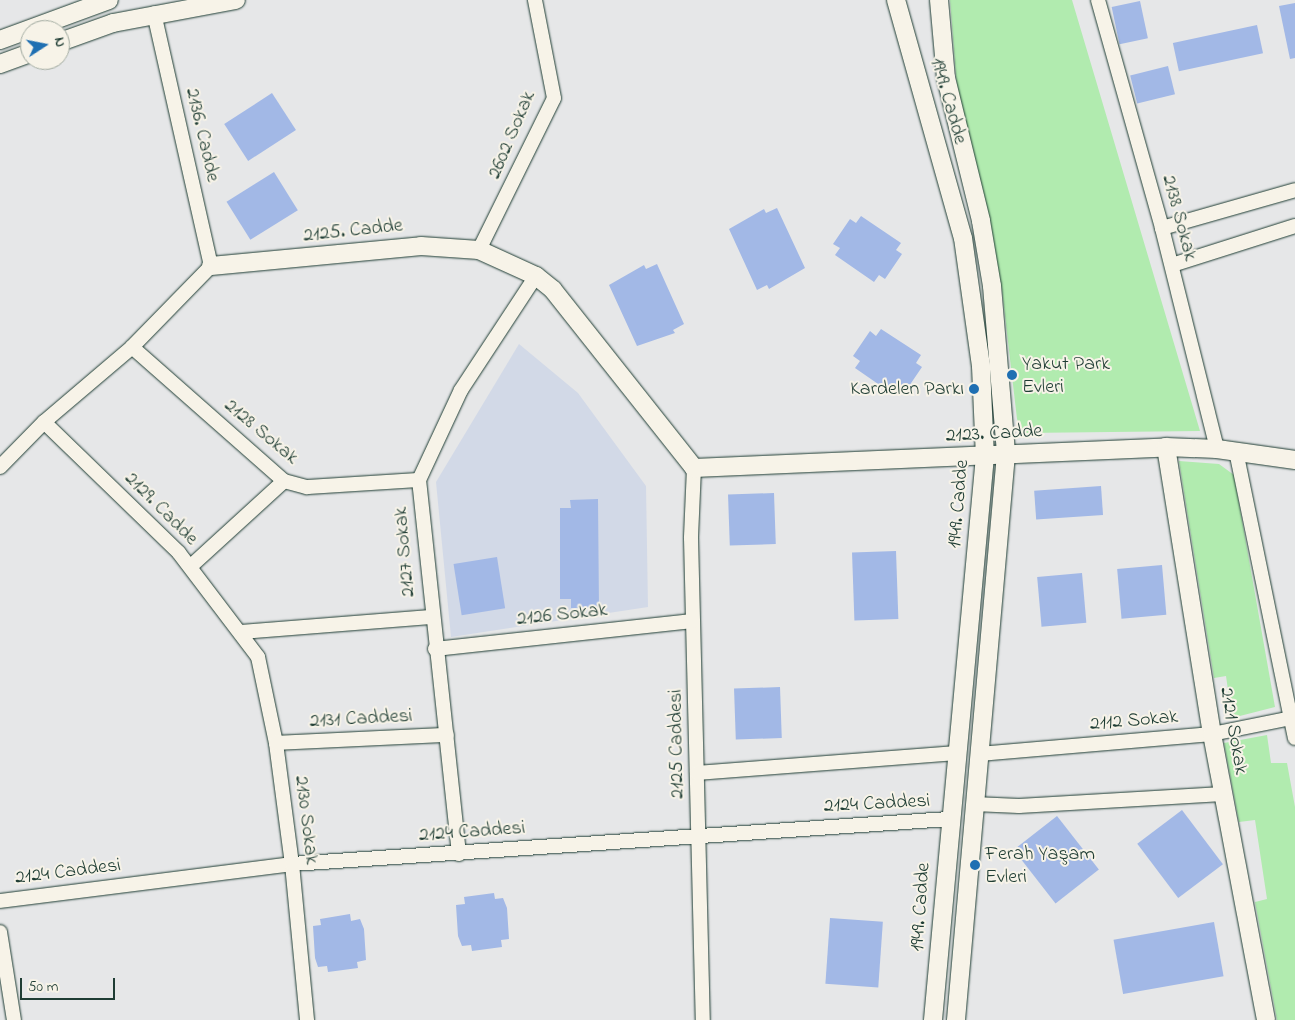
<!DOCTYPE html>
<html>
<head>
<meta charset="utf-8">
<style>
	body { margin:0 }
	#map { position:relative; width:1295px; height:1020px; overflow:hidden; background:#e6e7e8; font-family:"Indie Flower",sans-serif }
	div>[style] { position:absolute }
	[style*='--x'] { left:calc(var(--x)*1px); top:calc(var(--y)*1px); width:calc(var(--w)*1px); rotate:calc(var(--a)*1deg) }
	.built>* { inset:0; background:#d2d9e7 }
	.green>* { inset:0; background:#b1ebaf }
	.building>* { inset:0; background:#a2b8e6; transform-origin:0 0 }
	.roads { filter:drop-shadow(0 0 1px #1f3d34) drop-shadow(0 0 1px #1f3d34) }
	.minor>* { height:14px; margin:-7px; padding:0 7px; transform-origin:7px; border-radius:7px; background:#f7f3e8 }
	.tertiary>* { height:18px; margin:-9px; padding:0 9px; transform-origin:9px; border-radius:9px; background:#f7f3e8 }
	.dots>* { width:14px; height:14px; translate:-50% -50%; box-sizing:border-box; border:2px solid #f7f3e8; border-radius:50% }
	span { translate:-50% -50%; white-space:nowrap; text-align:center; line-height:1.15; -webkit-text-stroke:4px #f7f3e8; paint-order:stroke }
	.street-label { font-size:20px; color:#1f3d34 }
	.poi-label { font-size:20px; color:#1f3d34 }
	.left { translate:0 -50%; text-align:left }
	.right { translate:-100% -50%; text-align:right }
	.north { position:absolute; left:20px; top:20px; width:50px; height:50px; box-sizing:border-box; background:#f7f3e8; border:1px solid #a1aaa0; border-radius:50%; rotate:79deg; font-size:14px; font-weight:700; line-height:20px; text-align:center; color:#1f3d34 }
	.north::after { content:''; display:block; margin:auto; width:18px; height:22px; background:#1f6fb2; clip-path:polygon(50% 0,100% 100%,50% 72%,0 100%) }
	.scale { position:absolute; left:20px; top:978px; width:95px; height:22px; box-sizing:border-box; border:2px solid #1f3d34; border-top:0; padding-left:6px; font-size:15px; line-height:18px; white-space:nowrap; color:#1f3d34; -webkit-text-stroke:4px #f7f3e8; paint-order:stroke }
</style>
</head>
<body>
<div id="map">
	<div class="built">
		<i style="clip-path:polygon(519px 344px,578px 393px,646px 486px,648px 607px,451px 637px,436px 482px)"></i>
	</div>
	<div class="green">
		<i style="clip-path:polygon(950px 0,1072px 0,1200px 431px,1023px 433px,1017px 419px,1002px 290px,958px 101px)"></i>
		<i style="clip-path:polygon(1179px 461px,1219px 464px,1234px 475px,1275px 707px,1232px 718px,1226px 676px,1214px 678px)"></i>
		<i style="clip-path:polygon(1267px 735px,1271px 763px,1287px 763px,1295px 807px,1295px 1020px,1277px 1020px,1255px 902px,1267px 899px,1255px 820px,1239px 822px,1224px 743px)"></i>
	</div>
	<div class="building">
		<i style="left:1140px;top:1px;width:38px;height:29px;rotate:78deg"></i>
		<i style="clip-path:polygon(1295px 3px,1295px 58px,1290px 59px,1279px 6px)"></i>
		<i style="left:1257px;top:25px;width:29px;height:86px;rotate:78deg"></i>
		<i style="left:1168px;top:66px;width:29px;height:39px;rotate:76deg"></i>
		<i style="left:272px;top:93px;width:44px;height:57px;rotate:57deg"></i>
		<i style="left:274px;top:172px;width:45px;height:56px;rotate:58deg"></i>
		<i style="clip-path:polygon(777px 208px,805px 268px,769px 289px,767px 285px,757px 290px,729px 229px,764px 209px,766px 213px)"></i>
		<i style="clip-path:polygon(861px 216px,901px 243px,896px 250px,902px 254px,885px 279px,879px 275px,874px 282px,835px 255px,840px 248px,833px 244px,850px 219px,856px 223px)"></i>
		<i style="clip-path:polygon(657px 264px,684px 324px,673px 330px,675px 333px,637px 346px,609px 285px,644px 265px,646px 269px)"></i>
		<i style="clip-path:polygon(881px 329px,921px 355px,916px 363px,922px 367px,905px 392px,899px 388px,894px 395px,855px 368px,860px 361px,853px 356px,870px 331px,876px 336px)"></i>
		<i style="left:1101px;top:486px;width:29px;height:67px;rotate:86deg"></i>
		<i style="left:774px;top:493px;width:51px;height:46px;rotate:88deg"></i>
		<i style="clip-path:polygon(598px 499px,599px 608px,571px 608px,571px 599px,560px 599px,560px 508px,571px 508px,570px 500px)"></i>
		<i style="left:896px;top:551px;width:68px;height:44px;rotate:88deg"></i>
		<i style="left:497px;top:557px;width:52px;height:44px;rotate:81deg"></i>
		<i style="left:1162px;top:565px;width:50px;height:45px;rotate:85deg"></i>
		<i style="left:1082px;top:573px;width:50px;height:45px;rotate:85deg"></i>
		<i style="left:780px;top:687px;width:51px;height:46px;rotate:88deg"></i>
		<i style="left:1182px;top:810px;width:68px;height:56px;rotate:53deg"></i>
		<i style="left:1057px;top:816px;width:68px;height:55px;rotate:52deg"></i>
		<i style="clip-path:polygon(494px 893px,495px 899px,503px 898px,507px 908px,509px 939px,501px 940px,502px 947px,472px 951px,471px 945px,462px 946px,458px 936px,456px 905px,465px 904px,464px 897px)"></i>
		<i style="clip-path:polygon(350px 914px,351px 921px,360px 919px,364px 929px,366px 960px,357px 962px,358px 968px,328px 972px,327px 966px,318px 967px,315px 958px,313px 926px,321px 925px,320px 919px)"></i>
		<i style="left:830px;top:918px;width:53px;height:66px;rotate:4deg"></i>
		<i style="left:1214px;top:922px;width:55px;height:102px;rotate:80deg"></i>
	</div>
	<div class="roads">
		<div class="minor">
			<i style="--x:1098;--y:0;--w:237;--a:74.3"></i>
			<i style="--x:1162;--y:228;--w:228;--a:76"></i>
			<i style="--x:1162;--y:228;--w:138;--a:-15.9"></i>
			<i style="--x:479;--y:250;--w:169;--a:-63.7"></i>
			<i style="--x:554;--y:98;--w:100;--a:-101"></i>
			<i style="--x:1172;--y:265;--w:129;--a:-17.6"></i>
			<i style="--x:132;--y:347;--w:203;--a:41.4"></i>
			<i style="--x:284;--y:481;--w:24;--a:15"></i>
			<i style="--x:307;--y:487;--w:112;--a:-3.6"></i>
			<i style="--x:44;--y:422;--w:188;--a:44.1"></i>
			<i style="--x:179;--y:553;--w:131;--a:52.8"></i>
			<i style="--x:258;--y:657;--w:88;--a:78.2"></i>
			<i style="--x:276;--y:743;--w:122;--a:82.5"></i>
			<i style="--x:292;--y:864;--w:157;--a:84.5"></i>
			<i style="--x:1236;--y:451;--w:293;--a:78.4"></i>
			<i style="--x:0;--y:467;--w:63;--a:-45.6"></i>
			<i style="--x:44;--y:422;--w:116;--a:-40.4"></i>
			<i style="--x:132;--y:347;--w:113;--a:-45.7"></i>
			<i style="--x:211;--y:266;--w:259;--a:-102.7"></i>
			<i style="--x:694;--y:468;--w:70;--a:92.5"></i>
			<i style="--x:691;--y:538;--w:482;--a:88.6"></i>
			<i style="--x:191;--y:566;--w:126;--a:-42.4"></i>
			<i style="--x:241;--y:632;--w:190;--a:-4.5"></i>
			<i style="--x:435;--y:649;--w:259;--a:-6.2"></i>
			<i style="--x:276;--y:743;--w:171;--a:-2.7"></i>
			<i style="--x:979;--y:754;--w:234;--a:-4.9"></i>
			<i style="--x:1212;--y:734;--w:81;--a:-11.4"></i>
			<i style="--x:697;--y:773;--w:260;--a:-4.4"></i>
			<i style="--x:974;--y:804;--w:45;--a:2.5"></i>
			<i style="--x:1019;--y:806;--w:204;--a:-3.4"></i>
			<i style="--x:459;--y:854;--w:376;--a:-96.1"></i>
			<i style="--x:419;--y:480;--w:99;--a:-65"></i>
			<i style="--x:461;--y:390;--w:136;--a:-56.7"></i>
			<i style="--x:0;--y:901;--w:294;--a:-7.2"></i>
			<i style="--x:292;--y:864;--w:659;--a:-3.92"></i>
			<i style="--x:0;--y:932;--w:89;--a:81"></i>
		</div>
		<div class="tertiary">
			<i style="--x:896;--y:0;--w:247;--a:74.3"></i>
			<i style="--x:963;--y:238;--w:129;--a:82"></i>
			<i style="--x:981;--y:366;--w:90;--a:87.5"></i>
			<i style="--x:985;--y:456;--w:566;--a:95.27"></i>
			<i style="--x:939;--y:0;--w:78;--a:84.9"></i>
			<i style="--x:946;--y:78;--w:147;--a:76.2"></i>
			<i style="--x:981;--y:221;--w:66;--a:80.4"></i>
			<i style="--x:992;--y:286;--w:169;--a:85.2"></i>
			<i style="--x:1006;--y:454;--w:568;--a:95.05"></i>
			<i style="--x:0;--y:40;--w:116;--a:-20.2"></i>
			<i style="--x:60;--y:42;--w:56;--a:-19.7"></i>
			<i style="--x:113;--y:23;--w:125;--a:-10.6"></i>
			<i style="--x:0;--y:64;--w:32;--a:-20"></i>
			<i style="--x:211;--y:266;--w:211;--a:-5.4"></i>
			<i style="--x:421;--y:246;--w:58;--a:3.9"></i>
			<i style="--x:479;--y:250;--w:63;--a:24.5"></i>
			<i style="--x:536;--y:276;--w:22;--a:39"></i>
			<i style="--x:553;--y:290;--w:227;--a:51.6"></i>
			<i style="--x:694;--y:468;--w:472;--a:-2.5"></i>
			<i style="--x:1166;--y:447;--w:51;--a:2.2"></i>
			<i style="--x:1217;--y:449;--w:79;--a:8"></i>
			<i style="--x:1166;--y:447;--w:291;--a:80.9"></i>
			<i style="--x:1212;--y:734;--w:291;--a:79.3"></i>
		</div>
	</div>
	<div class="dots">
		<i style="left:1012px;top:375px;background:#1f6fb2"></i>
		<i style="left:974px;top:389px;background:#1f6fb2"></i>
		<i style="left:975px;top:865px;background:#1f6fb2"></i>
	</div>
	<div class="street-label">
		<span style="left:948px;top:101px;rotate:74deg">1949. Cadde</span>
		<span style="left:202px;top:135px;rotate:77deg">2136. Cadde</span>
		<span style="left:512px;top:135px;rotate:-67deg">2602 Sokak</span>
		<span style="left:1179px;top:218px;rotate:75deg">2138 Sokak</span>
		<span style="left:353px;top:231px;rotate:-6deg">2125. Cadde</span>
		<span style="left:261px;top:432px;rotate:40deg">2128 Sokak</span>
		<span style="left:994px;top:434px;rotate:-3deg">2123. Cadde</span>
		<span style="left:959px;top:504px;rotate:-85deg">1949. Cadde</span>
		<span style="left:161px;top:509px;rotate:45deg">2129. Cadde</span>
		<span style="left:405px;top:552px;rotate:-95deg">2127 Sokak</span>
		<span style="left:562px;top:615px;rotate:-6deg">2126 Sokak</span>
		<span style="left:361px;top:719px;rotate:-3deg">2131 Caddesi</span>
		<span style="left:1134px;top:721px;rotate:-5deg">2112 Sokak</span>
		<span style="left:1233px;top:731px;rotate:80deg">2121 Sokak</span>
		<span style="left:677px;top:744px;rotate:-91deg">2125 Caddesi</span>
		<span style="left:877px;top:804px;rotate:-3deg">2124 Caddesi</span>
		<span style="left:306px;top:820px;rotate:83deg">2130 Sokak</span>
		<span style="left:472px;top:832px;rotate:-4deg">2124 Caddesi</span>
		<span style="left:68px;top:872px;rotate:-7deg">2124 Caddesi</span>
		<span style="left:921px;top:907px;rotate:-86deg">1949. Cadde</span>
	</div>
	<div class="poi-label">
		<span class="left" style="left:1022px;top:376px">Yakut Park<br>Evleri</span>
		<span class="right" style="left:964px;top:389px">Kardelen Parkı</span>
		<span class="left" style="left:985px;top:866px">Ferah Yaşam<br>Evleri</span>
	</div>
	<div class="north">N</div>
	<div class="scale">50 m</div>
</div>
</body>
</html>
